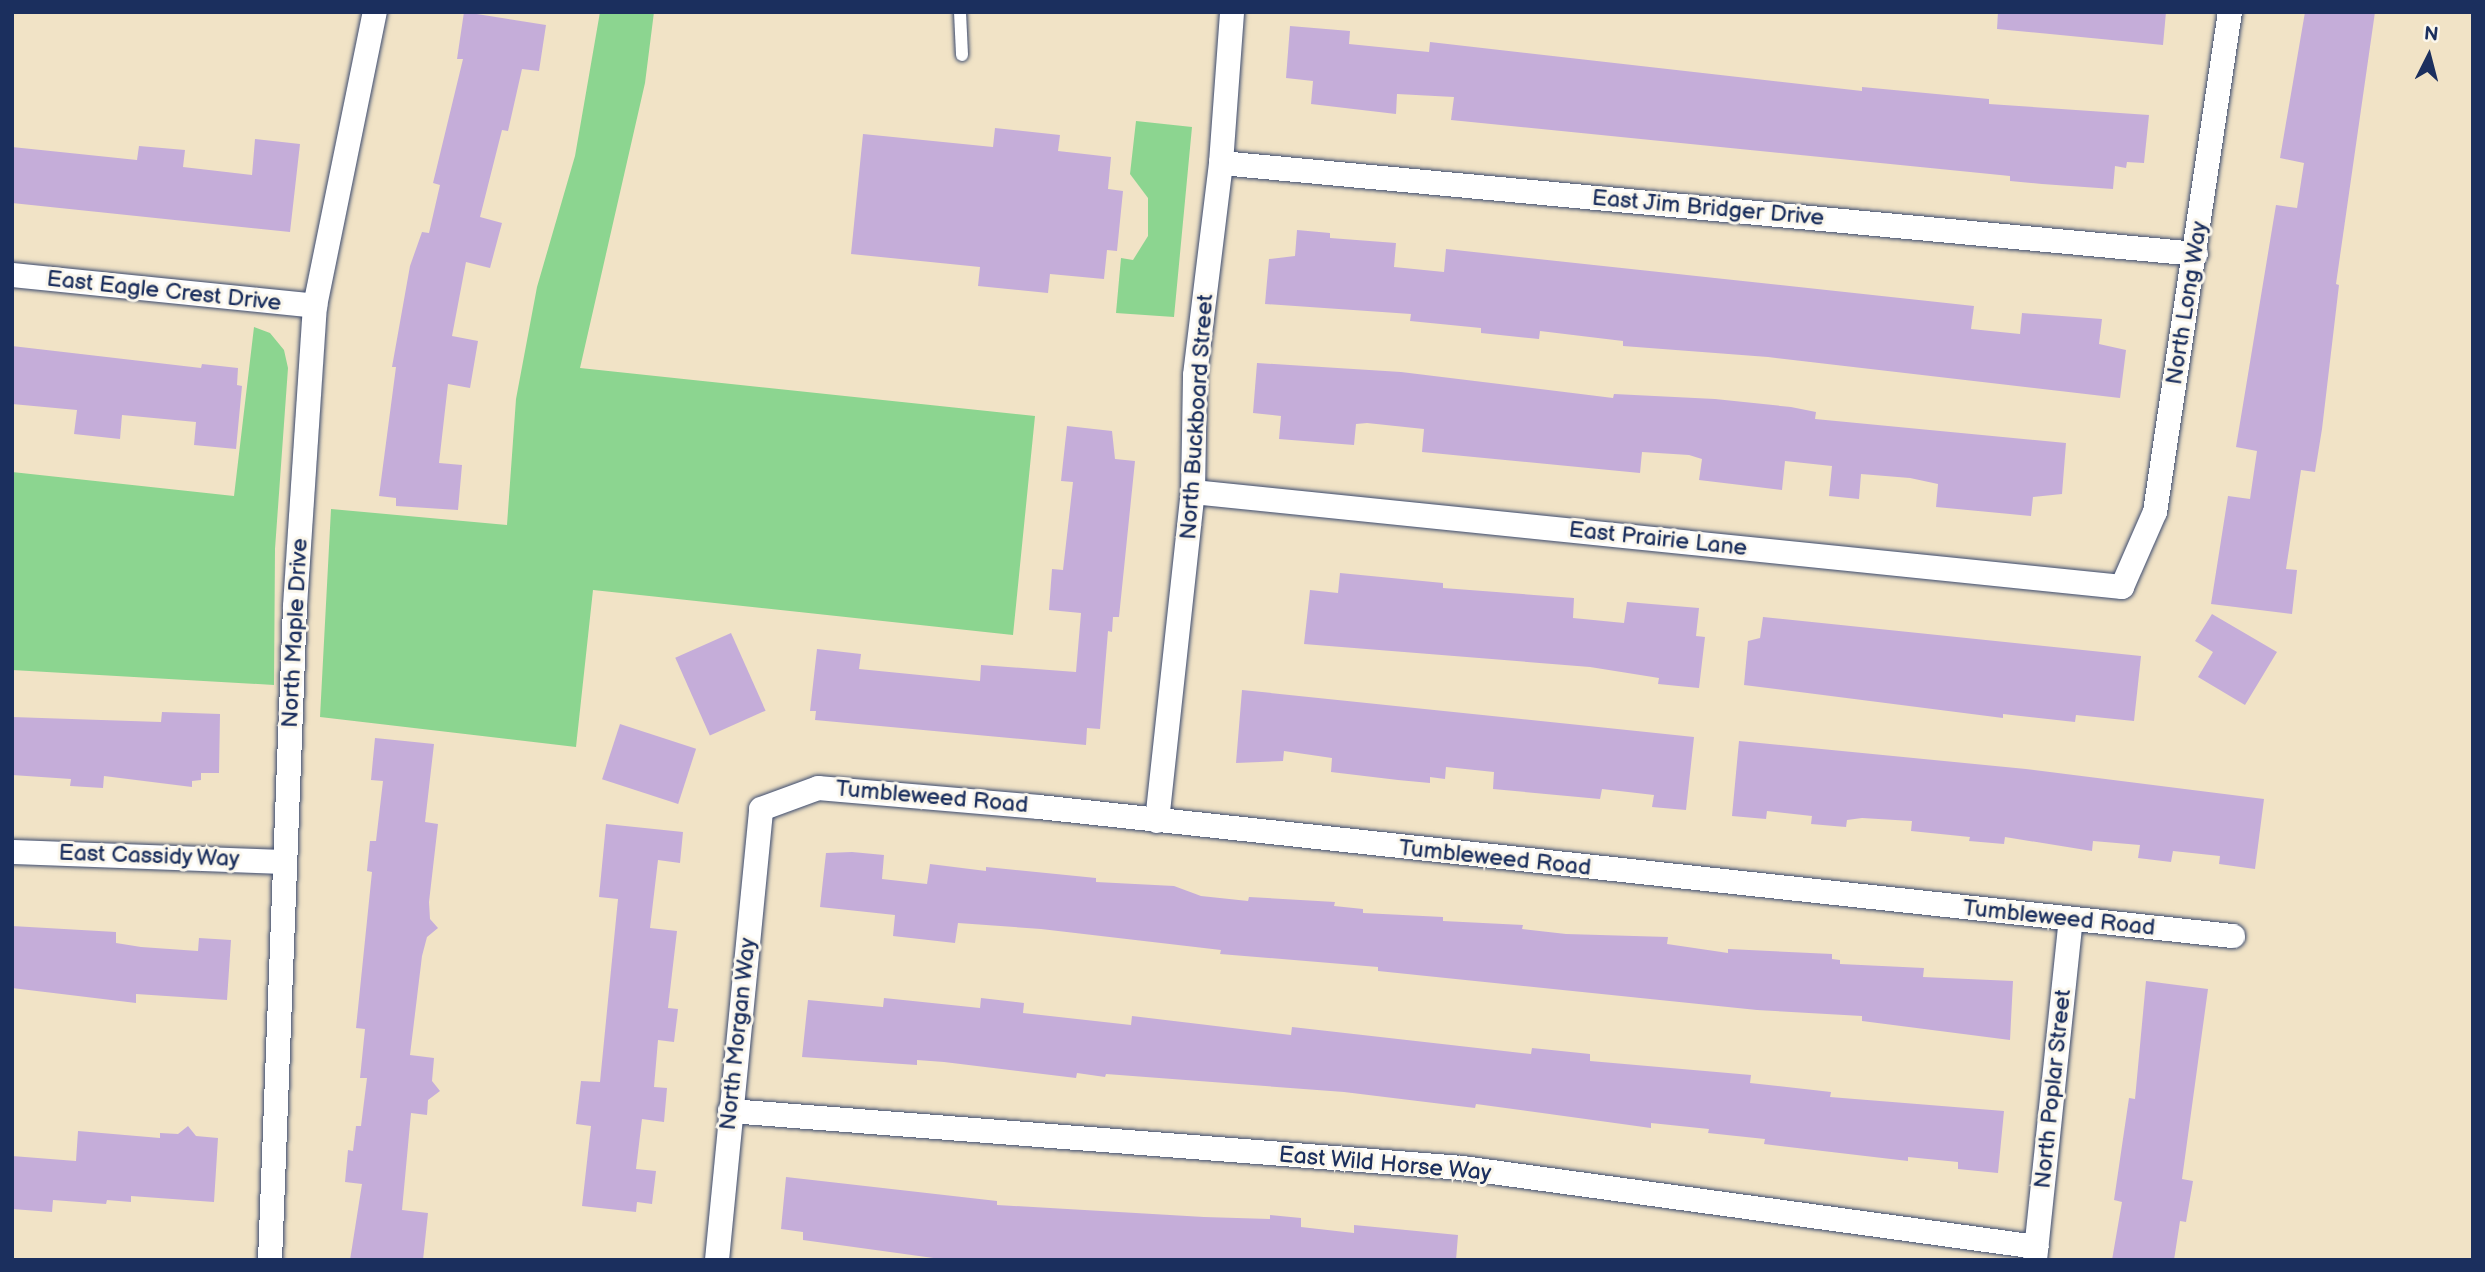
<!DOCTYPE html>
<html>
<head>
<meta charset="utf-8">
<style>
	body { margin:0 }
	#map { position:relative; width:2485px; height:1272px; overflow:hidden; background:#f1e3c6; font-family:"Balsamiq Sans",sans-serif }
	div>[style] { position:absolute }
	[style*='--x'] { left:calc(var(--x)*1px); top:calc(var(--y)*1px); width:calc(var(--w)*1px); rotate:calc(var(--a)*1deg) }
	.green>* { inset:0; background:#8cd590 }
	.building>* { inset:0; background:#c5add9; transform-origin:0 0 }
	.roads { filter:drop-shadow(0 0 2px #3b4a6e) drop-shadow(0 0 2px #3b4a6e) }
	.service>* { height:12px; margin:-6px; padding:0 6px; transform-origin:6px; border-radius:6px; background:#fff }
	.minor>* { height:24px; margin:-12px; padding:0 12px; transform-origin:12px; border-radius:12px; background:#fff }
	span { translate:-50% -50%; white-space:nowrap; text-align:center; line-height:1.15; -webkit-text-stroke:6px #fbf7ec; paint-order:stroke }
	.street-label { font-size:23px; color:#1b2f5e }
	.frame { position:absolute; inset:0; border:14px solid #1b2f5e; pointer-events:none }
	.north { position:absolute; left:2394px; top:21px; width:70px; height:70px; -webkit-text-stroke:5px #fbf7ec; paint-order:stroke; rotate:6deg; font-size:19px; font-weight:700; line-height:28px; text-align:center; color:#1b2f5e }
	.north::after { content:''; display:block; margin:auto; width:24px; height:32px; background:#1b2f5e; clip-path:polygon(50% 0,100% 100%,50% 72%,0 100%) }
</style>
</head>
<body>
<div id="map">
	<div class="green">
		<i style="clip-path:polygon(600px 12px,654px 12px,645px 83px,580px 368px,1035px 416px,1013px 635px,593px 590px,576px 747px,320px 717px,331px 509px,507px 525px,516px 399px,537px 287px,575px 156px)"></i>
		<i style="clip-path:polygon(1136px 121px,1192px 127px,1174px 317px,1116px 313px,1121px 258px,1133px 260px,1148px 236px,1148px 198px,1130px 174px)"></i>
		<i style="clip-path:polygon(254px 327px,270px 333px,284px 350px,288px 368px,275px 549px,274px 685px,12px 670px,12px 472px,234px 496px)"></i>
	</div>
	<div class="building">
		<i style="clip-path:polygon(464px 12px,546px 25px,539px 71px,522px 69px,508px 131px,502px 130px,480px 217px,502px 223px,490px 268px,466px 262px,452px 336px,478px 341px,470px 388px,448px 384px,439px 463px,462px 465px,458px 510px,396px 506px,396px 498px,379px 496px,396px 367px,392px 367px,410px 266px,422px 232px,429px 233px,440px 185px,433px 183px,463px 59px,457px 59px)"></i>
		<i style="clip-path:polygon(1998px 12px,2166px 12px,2163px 45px,1997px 29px)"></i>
		<i style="clip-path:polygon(2305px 12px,2375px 12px,2336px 284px,2339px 285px,2322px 429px,2315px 472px,2301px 470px,2286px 569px,2297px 570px,2292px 614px,2211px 604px,2228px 496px,2250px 499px,2257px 451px,2236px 447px,2276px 205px,2297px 208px,2304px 163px,2280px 158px)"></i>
		<i style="clip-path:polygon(1290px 26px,1350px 31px,1349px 44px,1429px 52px,1430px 42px,1862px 91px,1862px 87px,1989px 99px,1989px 104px,2149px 115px,2144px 163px,2127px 162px,2126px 168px,2115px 166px,2113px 189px,2042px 184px,2010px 181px,2010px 176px,1451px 120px,1454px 97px,1397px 94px,1396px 114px,1311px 104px,1313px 81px,1286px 78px)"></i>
		<i style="clip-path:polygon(995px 128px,1060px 135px,1058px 151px,1111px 157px,1108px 189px,1123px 191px,1117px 251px,1107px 250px,1104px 279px,1050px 274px,1048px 293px,978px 286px,980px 267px,851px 254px,863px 134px,993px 147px)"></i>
		<i style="clip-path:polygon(255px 139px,300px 144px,290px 232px,12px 203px,12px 147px,137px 160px,139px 146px,185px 150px,183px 167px,252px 175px)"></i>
		<i style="clip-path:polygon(1297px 230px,1330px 233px,1330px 238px,1396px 243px,1394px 267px,1444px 272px,1446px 249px,1974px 306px,1971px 329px,2020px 334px,2022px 313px,2102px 319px,2099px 344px,2126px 350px,2120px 398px,1768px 357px,1623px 346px,1623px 341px,1540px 331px,1539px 339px,1481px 333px,1481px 328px,1410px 321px,1411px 314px,1265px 304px,1269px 259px,1295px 256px)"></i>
		<i style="clip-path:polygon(12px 346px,201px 368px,202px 364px,238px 368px,237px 385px,242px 386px,236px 449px,194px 445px,196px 422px,122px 415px,120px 439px,74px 434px,77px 410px,12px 404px)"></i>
		<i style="clip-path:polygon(1257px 363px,1401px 372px,1613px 398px,1614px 394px,1715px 399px,1791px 407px,1816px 412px,1815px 419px,2066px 443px,2062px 494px,2033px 497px,2031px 516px,1936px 507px,1938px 484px,1910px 478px,1861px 474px,1859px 499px,1829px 496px,1832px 466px,1785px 461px,1782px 490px,1699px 480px,1702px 459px,1689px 455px,1642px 452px,1640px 473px,1422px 452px,1424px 429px,1367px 423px,1356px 424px,1354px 445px,1279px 439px,1281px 416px,1253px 413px)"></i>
		<i style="clip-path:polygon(1067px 426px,1112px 431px,1115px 459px,1135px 461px,1119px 617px,1113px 617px,1112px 632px,1108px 631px,1100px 729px,1087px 728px,1086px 745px,815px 720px,816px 711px,810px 711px,817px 649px,861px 654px,859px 669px,980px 681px,981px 665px,1076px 672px,1081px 613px,1049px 610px,1052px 569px,1063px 570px,1073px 482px,1061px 481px)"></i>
		<i style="clip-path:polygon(1340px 573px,1443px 583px,1443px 588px,1574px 598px,1573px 618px,1624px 623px,1627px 602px,1699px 608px,1696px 636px,1705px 637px,1699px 688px,1658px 684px,1659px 678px,1590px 667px,1304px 644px,1310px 590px,1338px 593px)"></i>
		<i style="clip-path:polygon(2212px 614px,2277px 652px,2245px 705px,2198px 677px,2213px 652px,2195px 641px)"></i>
		<i style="clip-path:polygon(1763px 617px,2141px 656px,2134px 721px,2076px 715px,2075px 722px,2003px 714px,2003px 718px,1744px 685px,1748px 641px,1760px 638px)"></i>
		<i style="left:731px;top:633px;width:85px;height:61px;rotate:66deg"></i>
		<i style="clip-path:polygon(1242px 690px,1694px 737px,1686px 810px,1652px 807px,1654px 795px,1602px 789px,1600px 799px,1493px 789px,1494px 772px,1446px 767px,1445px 779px,1430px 777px,1430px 783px,1398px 780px,1331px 772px,1332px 758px,1284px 751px,1283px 761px,1236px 763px)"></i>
		<i style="clip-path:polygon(162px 712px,220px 714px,219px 773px,201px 773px,201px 780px,192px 781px,192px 787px,104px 776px,103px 788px,70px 786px,71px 779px,12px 775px,12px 717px,161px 722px)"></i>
		<i style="left:620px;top:724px;width:80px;height:58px;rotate:18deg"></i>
		<i style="clip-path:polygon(375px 738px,434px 744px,425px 822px,438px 824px,429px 902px,430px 919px,438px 928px,427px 937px,422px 956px,410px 1055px,434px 1058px,432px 1081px,440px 1091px,428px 1100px,427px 1115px,411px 1113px,402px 1210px,428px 1213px,423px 1260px,350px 1260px,362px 1184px,345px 1182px,348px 1150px,353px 1151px,356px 1126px,361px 1126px,367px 1078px,360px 1078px,365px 1029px,356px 1028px,372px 872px,367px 871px,370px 841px,376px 841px,383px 781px,371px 780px)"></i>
		<i style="clip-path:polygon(1739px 741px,2026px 769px,2264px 799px,2255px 869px,2219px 864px,2220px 856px,2173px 851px,2171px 862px,2138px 858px,2140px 845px,2093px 841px,2092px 851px,2005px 837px,2004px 844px,1969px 841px,1970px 837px,1911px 831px,1912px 821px,1862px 818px,1847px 820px,1846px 827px,1811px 824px,1812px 816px,1767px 811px,1766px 819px,1732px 816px)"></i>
		<i style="clip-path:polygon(606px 824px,683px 832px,680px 863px,658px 860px,650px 928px,677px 931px,668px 1008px,678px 1009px,674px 1042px,658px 1040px,654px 1087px,667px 1088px,664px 1122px,642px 1119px,636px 1169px,656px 1171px,652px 1204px,637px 1202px,636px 1212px,582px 1206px,591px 1126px,576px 1124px,581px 1081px,600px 1082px,618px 899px,599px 897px)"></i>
		<i style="clip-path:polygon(852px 852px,884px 855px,882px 879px,927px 884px,930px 864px,986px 871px,986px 867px,1096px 878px,1096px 882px,1174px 886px,1201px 896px,1248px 901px,1249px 897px,1335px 902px,1334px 906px,1363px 909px,1363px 913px,1443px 917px,1443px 921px,1523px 925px,1522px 929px,1566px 934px,1668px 937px,1667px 944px,1728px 953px,1728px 949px,1832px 954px,1832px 959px,1840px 960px,1840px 964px,1924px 968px,1923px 977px,2013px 981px,2010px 1040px,1862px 1021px,1862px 1016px,1757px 1010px,1378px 971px,1378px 967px,1220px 954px,1221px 950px,1041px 929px,958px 923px,955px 943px,893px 936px,895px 915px,820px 907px,826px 853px)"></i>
		<i style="clip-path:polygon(12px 926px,116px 932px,116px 943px,141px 947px,198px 951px,199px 938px,231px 940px,227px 1000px,136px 994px,136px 1003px,12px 988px)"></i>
		<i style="clip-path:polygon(2146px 981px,2208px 989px,2182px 1179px,2193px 1181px,2186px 1222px,2180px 1221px,2174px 1260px,2112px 1260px,2122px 1202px,2114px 1200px,2129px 1098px,2135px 1099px)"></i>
		<i style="clip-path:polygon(884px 998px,980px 1008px,981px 998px,1024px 1003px,1023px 1013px,1131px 1025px,1132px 1016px,1291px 1035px,1292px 1027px,1531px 1054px,1532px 1048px,1590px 1054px,1590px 1061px,1751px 1075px,1750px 1083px,1831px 1092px,1830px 1097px,2004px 1111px,1998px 1173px,1958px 1169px,1958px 1162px,1908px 1157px,1908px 1161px,1764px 1144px,1765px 1139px,1708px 1133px,1709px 1129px,1651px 1123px,1651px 1128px,1476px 1104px,1475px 1108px,1344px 1092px,1106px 1074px,1105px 1077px,1077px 1073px,1076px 1078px,944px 1062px,917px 1060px,917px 1065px,802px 1057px,808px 1000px,883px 1007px)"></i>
		<i style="clip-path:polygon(188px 1126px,196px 1136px,218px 1138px,214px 1202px,131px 1196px,131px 1202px,107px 1200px,106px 1204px,53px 1200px,52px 1212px,12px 1209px,12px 1156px,76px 1161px,78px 1131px,160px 1138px,160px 1133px,178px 1134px)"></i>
		<i style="clip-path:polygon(786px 1177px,997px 1201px,997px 1205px,1204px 1217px,1270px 1219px,1270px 1215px,1301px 1218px,1301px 1227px,1354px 1233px,1354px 1225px,1458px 1235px,1456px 1260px,948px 1260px,803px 1240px,803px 1232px,781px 1229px)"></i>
	</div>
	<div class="roads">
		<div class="service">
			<i style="--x:960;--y:12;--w:43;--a:87.3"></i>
		</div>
		<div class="minor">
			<i style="--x:1221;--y:163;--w:979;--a:5.33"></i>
			<i style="--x:12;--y:275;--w:305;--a:5.8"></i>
			<i style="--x:1193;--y:492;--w:934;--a:5.84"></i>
			<i style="--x:2122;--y:587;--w:82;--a:-66.3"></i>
			<i style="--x:2155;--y:512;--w:506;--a:-81.47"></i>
			<i style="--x:1157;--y:821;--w:331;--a:-83.8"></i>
			<i style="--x:1193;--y:492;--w:117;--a:-89"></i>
			<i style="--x:1195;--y:375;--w:214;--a:-83"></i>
			<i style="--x:1221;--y:163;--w:151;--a:-85.8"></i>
			<i style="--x:12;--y:852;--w:273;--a:2.1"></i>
			<i style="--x:730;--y:1111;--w:735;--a:4.45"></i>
			<i style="--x:1463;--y:1168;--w:579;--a:7.84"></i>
			<i style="--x:270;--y:1260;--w:654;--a:-87.81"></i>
			<i style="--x:295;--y:606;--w:301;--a:-86.2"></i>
			<i style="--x:315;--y:306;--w:300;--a:-78.5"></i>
			<i style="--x:717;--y:1260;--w:453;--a:-84.4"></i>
			<i style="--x:761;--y:809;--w:61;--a:-20.2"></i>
			<i style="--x:818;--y:788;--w:222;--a:4.9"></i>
			<i style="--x:1039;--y:807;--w:1201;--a:6.17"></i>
			<i style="--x:2035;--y:1260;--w:343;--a:-84"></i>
		</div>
	</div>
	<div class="street-label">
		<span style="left:1708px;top:208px;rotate:5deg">East Jim Bridger Drive</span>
		<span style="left:164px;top:291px;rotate:6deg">East Eagle Crest Drive</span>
		<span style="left:2187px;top:303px;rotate:-81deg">North Long Way</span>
		<span style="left:1197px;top:417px;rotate:-86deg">North Buckboard Street</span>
		<span style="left:1658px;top:539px;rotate:6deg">East Prairie Lane</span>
		<span style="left:295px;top:633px;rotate:-87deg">North Maple Drive</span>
		<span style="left:932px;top:797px;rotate:5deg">Tumbleweed Road</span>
		<span style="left:149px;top:856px;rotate:2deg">East Cassidy Way</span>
		<span style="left:1495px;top:858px;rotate:6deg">Tumbleweed Road</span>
		<span style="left:2059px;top:918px;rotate:6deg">Tumbleweed Road</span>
		<span style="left:738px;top:1034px;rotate:-84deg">North Morgan Way</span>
		<span style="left:2053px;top:1089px;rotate:-84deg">North Poplar Street</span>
		<span style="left:1385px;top:1164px;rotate:5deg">East Wild Horse Way</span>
	</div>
	<div class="frame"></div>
	<div class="north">N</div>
</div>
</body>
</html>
